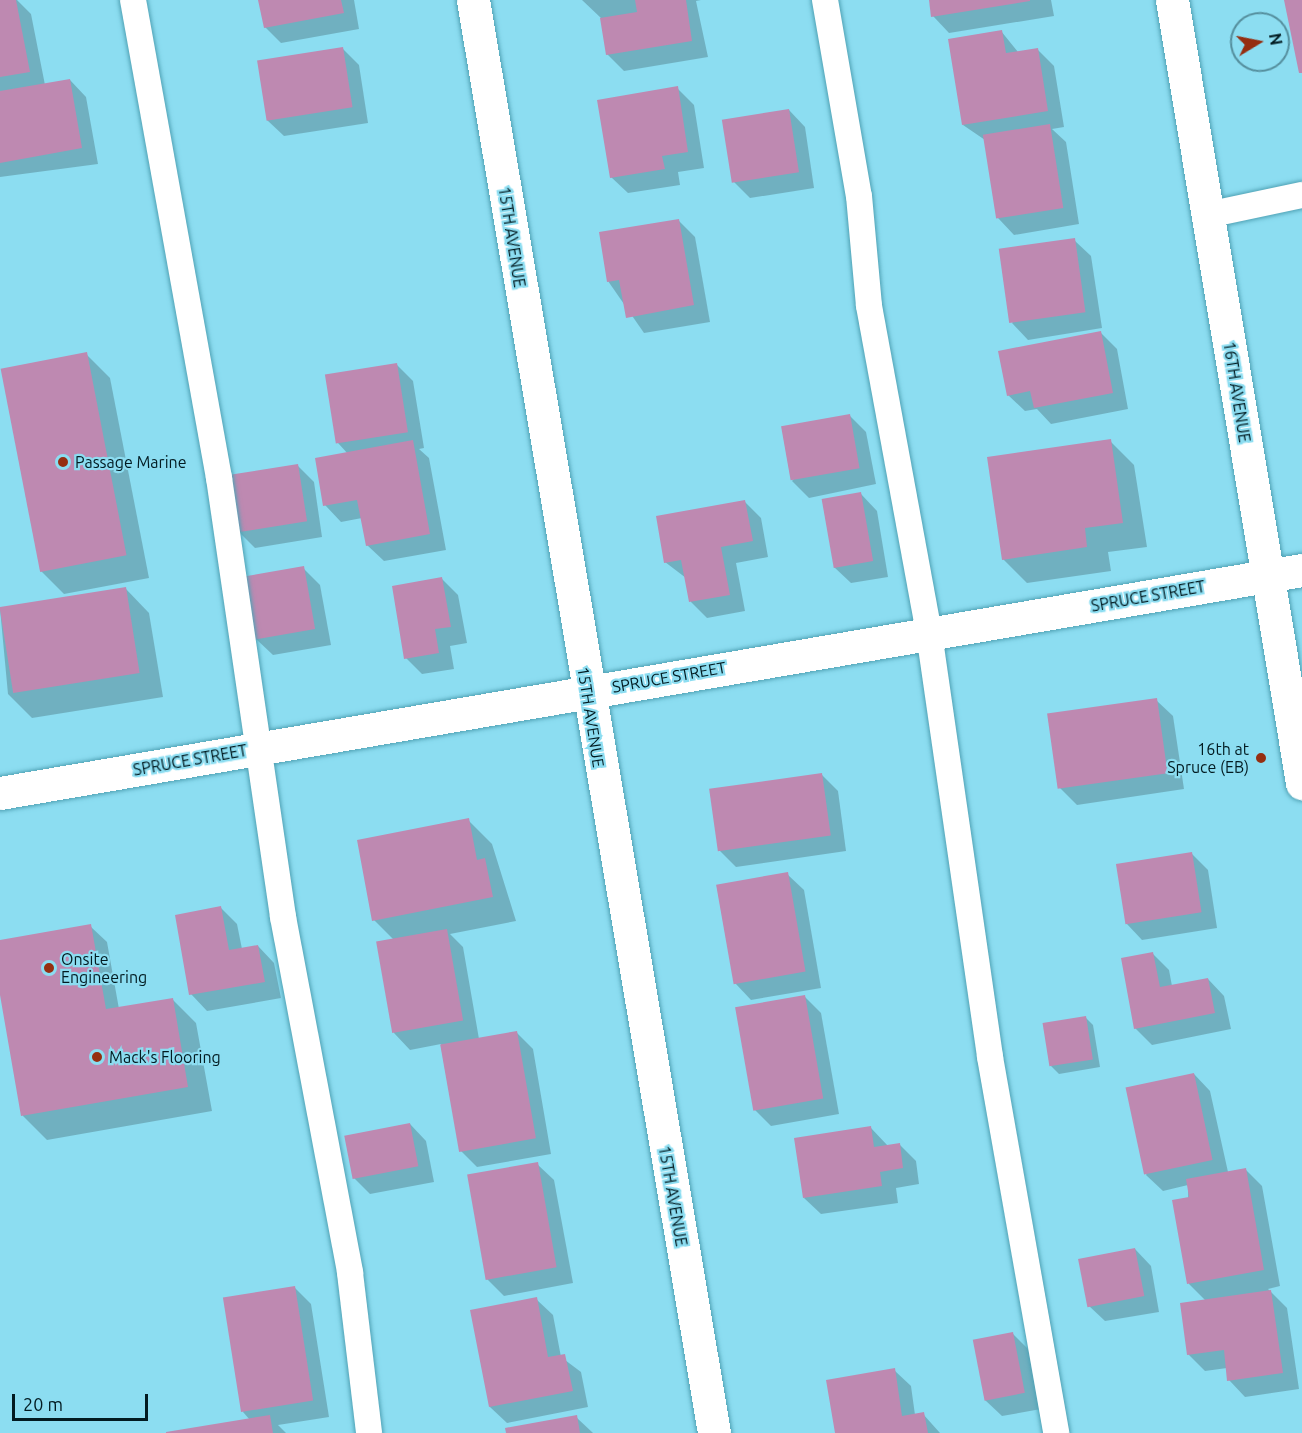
<!DOCTYPE html>
<html>
<head>
<meta charset="utf-8">
<style>
	body { margin:0 }
	#map { position:relative; width:1302px; height:1433px; overflow:hidden; background:#8cddf1; font-family:Ubuntu,sans-serif }
	div>[style] { position:absolute }
	[style*='--x'] { left:calc(var(--x)*1px); top:calc(var(--y)*1px); width:calc(var(--w)*1px); rotate:calc(var(--a)*1deg) }
	.shadow>* { inset:0; background:#0003 }
	.building>* { inset:0; background:#be89b1; transform-origin:0 0 }
	.roads { filter:drop-shadow(0 0 2px #50a2b5) drop-shadow(0 0 2px #50a2b5) }
	.lane>* { height:26px; margin:-13px; padding:0 13px; transform-origin:13px; border-radius:13px; background:#fff }
	.street>* { height:33px; margin:-16.5px; padding:0 16.5px; transform-origin:16.5px; border-radius:16.5px; background:#fff }
	.secondary>* { height:33px; margin:-16.5px; padding:0 16.5px; transform-origin:16.5px; border-radius:16.5px; background:#fff }
	.dots>* { width:16px; height:16px; translate:-50% -50%; box-sizing:border-box; border:3px solid #8cddf1; border-radius:50% }
	span { translate:-50% -50%; white-space:nowrap; text-align:center; line-height:1.15; -webkit-text-stroke:4.5px #8cddf1; paint-order:stroke }
	.street-label { font-size:16px; color:#021b21 }
	.poi-label { font-size:16px; color:#021b21 }
	.left { translate:0 -50%; text-align:left }
	.right { translate:-100% -50%; text-align:right }
	.north { position:absolute; left:1230px; top:12px; width:60px; height:60px; box-sizing:border-box; background:#8cddf1; border:2px solid #558f9e; border-radius:50%; rotate:80deg; font-size:16px; font-weight:700; line-height:24px; text-align:center; color:#021b21 }
	.north::after { content:''; display:block; margin:auto; width:21px; height:27px; background:#952e11; clip-path:polygon(50% 0,100% 100%,50% 72%,0 100%) }
	.scale { position:absolute; left:12px; top:1394px; width:136px; height:27px; box-sizing:border-box; border:3px solid #021b21; border-top:0; padding-left:8px; font-size:18px; line-height:21px; white-space:nowrap; color:#021b21; -webkit-text-stroke:4px #8cddf1; paint-order:stroke }
</style>
</head>
<body>
<div id="map">
	<div class="shadow">
		<i style="clip-path:polygon(17px 0,31px 14px,45px 85px,70px 80px,86px 97px,98px 164px,0 177px,0 1px)"></i>
		<i style="clip-path:polygon(260px 0,354px 0,359px 29px,281px 43px,265px 27px)"></i>
		<i style="clip-path:polygon(582px 0,701px 0,696px 1px,708px 57px,624px 71px,607px 54px,602px 19px)"></i>
		<i style="clip-path:polygon(930px 0,1051px 0,1054px 16px,949px 33px,933px 16px)"></i>
		<i style="clip-path:polygon(1001px 31px,1018px 52px,1037px 49px,1054px 66px,1064px 127px,1052px 129px,1066px 142px,1079px 224px,1014px 235px,998px 218px,985px 140px,963px 125px)"></i>
		<i style="clip-path:polygon(343px 49px,359px 65px,368px 123px,284px 136px,267px 120px)"></i>
		<i style="clip-path:polygon(677px 88px,694px 105px,704px 168px,678px 172px,680px 185px,628px 193px,611px 177px)"></i>
		<i style="clip-path:polygon(789px 110px,805px 127px,814px 188px,750px 198px,733px 181px)"></i>
		<i style="clip-path:polygon(678px 220px,695px 237px,710px 322px,644px 333px,608px 281px)"></i>
		<i style="clip-path:polygon(1074px 240px,1091px 256px,1102px 328px,1028px 340px,1012px 323px)"></i>
		<i style="clip-path:polygon(1101px 333px,1117px 349px,1128px 409px,1051px 424px,1037px 409px,1025px 411px,1008px 395px)"></i>
		<i style="clip-path:polygon(86px 354px,110px 378px,149px 578px,64px 594px,40px 570px)"></i>
		<i style="clip-path:polygon(396px 364px,413px 381px,424px 448px,419px 449px,429px 458px,446px 550px,384px 561px,367px 545px,362px 518px,341px 522px,325px 505px,348px 454px,338px 443px)"></i>
		<i style="clip-path:polygon(850px 416px,866px 432px,876px 484px,809px 498px,792px 481px)"></i>
		<i style="clip-path:polygon(1110px 441px,1134px 465px,1147px 547px,1108px 552px,1111px 571px,1027px 583px,1003px 559px)"></i>
		<i style="clip-path:polygon(298px 466px,314px 482px,322px 537px,255px 548px,238px 531px)"></i>
		<i style="clip-path:polygon(861px 494px,877px 511px,888px 577px,851px 583px,834px 567px)"></i>
		<i style="clip-path:polygon(744px 501px,761px 518px,768px 557px,736px 563px,745px 611px,707px 618px,691px 602px,686px 578px,665px 562px)"></i>
		<i style="clip-path:polygon(303px 568px,320px 585px,331px 645px,273px 655px,256px 639px)"></i>
		<i style="clip-path:polygon(442px 579px,458px 595px,467px 643px,450px 646px,454px 669px,422px 674px,406px 658px)"></i>
		<i style="clip-path:polygon(125px 588px,149px 613px,163px 697px,32px 718px,8px 694px,0 609px)"></i>
		<i style="clip-path:polygon(1156px 700px,1173px 716px,1184px 789px,1077px 805px,1060px 788px)"></i>
		<i style="clip-path:polygon(822px 775px,838px 791px,846px 851px,736px 867px,719px 850px)"></i>
		<i style="clip-path:polygon(468px 820px,492px 844px,516px 921px,450px 934px,463px 947px,479px 1039px,516px 1032px,533px 1049px,551px 1154px,477px 1167px,461px 1151px,441px 1044px,410px 1050px,394px 1033px,394px 940px,374px 920px)"></i>
		<i style="clip-path:polygon(1192px 854px,1208px 870px,1217px 928px,1142px 940px,1126px 923px)"></i>
		<i style="clip-path:polygon(787px 874px,804px 890px,821px 988px,751px 1000px,735px 983px)"></i>
		<i style="clip-path:polygon(221px 908px,237px 924px,242px 949px,258px 946px,274px 963px,281px 998px,207px 1011px,191px 994px)"></i>
		<i style="clip-path:polygon(90px 926px,107px 942px,119px 1009px,172px 999px,196px 1023px,212px 1111px,47px 1140px,23px 1116px,0 986px,0 942px)"></i>
		<i style="clip-path:polygon(1152px 953px,1169px 970px,1172px 986px,1208px 979px,1224px 996px,1231px 1029px,1152px 1045px,1135px 1028px)"></i>
		<i style="clip-path:polygon(804px 996px,821px 1013px,839px 1114px,771px 1126px,755px 1110px)"></i>
		<i style="clip-path:polygon(1085px 1017px,1093px 1025px,1100px 1067px,1059px 1074px,1051px 1066px)"></i>
		<i style="clip-path:polygon(1194px 1074px,1210px 1091px,1228px 1172px,1245px 1169px,1262px 1186px,1280px 1286px,1268px 1289px,1287px 1308px,1299px 1389px,1245px 1397px,1229px 1380px,1227px 1368px,1205px 1371px,1188px 1354px,1205px 1300px,1189px 1284px,1188px 1185px,1163px 1191px,1146px 1175px)"></i>
		<i style="clip-path:polygon(410px 1124px,426px 1141px,434px 1182px,370px 1194px,354px 1178px)"></i>
		<i style="clip-path:polygon(871px 1128px,888px 1146px,899px 1144px,916px 1161px,919px 1184px,896px 1188px,898px 1203px,821px 1214px,804px 1198px)"></i>
		<i style="clip-path:polygon(537px 1164px,554px 1180px,573px 1283px,504px 1296px,487px 1279px)"></i>
		<i style="clip-path:polygon(1135px 1249px,1151px 1266px,1159px 1312px,1105px 1321px,1088px 1305px)"></i>
		<i style="clip-path:polygon(294px 1287px,311px 1304px,329px 1417px,278px 1425px,286px 1433px,167px 1433px,250px 1420px,243px 1412px)"></i>
		<i style="clip-path:polygon(536px 1299px,553px 1315px,561px 1357px,581px 1372px,588px 1407px,507px 1423px,490px 1407px,472px 1311px)"></i>
		<i style="clip-path:polygon(1013px 1334px,1029px 1350px,1041px 1409px,1002px 1416px,985px 1400px)"></i>
		<i style="clip-path:polygon(894px 1370px,911px 1386px,915px 1415px,923px 1414px,940px 1433px,837px 1433px)"></i>
		<i style="clip-path:polygon(576px 1417px,593px 1433px,508px 1433px)"></i>
	</div>
	<div class="building">
		<i style="clip-path:polygon(0 0,16px 0,30px 72px,0 77px)"></i>
		<i style="clip-path:polygon(258px 0,341px 0,344px 13px,264px 28px)"></i>
		<i style="clip-path:polygon(635px 0,686px 0,692px 41px,606px 55px,600px 18px,637px 12px)"></i>
		<i style="clip-path:polygon(929px 0,1030px 0,1030px 1px,931px 17px)"></i>
		<i style="clip-path:polygon(1284px 0,1302px 0,1302px 73px,1299px 73px)"></i>
		<i style="clip-path:polygon(1002px 30px,1006px 53px,1038px 48px,1048px 111px,962px 125px,948px 39px)"></i>
		<i style="left:343px;top:47px;width:61px;height:87px;rotate:81deg"></i>
		<i style="clip-path:polygon(70px 79px,82px 148px,0 163px,0 91px)"></i>
		<i style="clip-path:polygon(678px 86px,688px 152px,662px 156px,665px 169px,610px 178px,597px 100px)"></i>
		<i style="left:789px;top:109px;width:64px;height:68px;rotate:81deg"></i>
		<i style="left:1050px;top:124px;width:85px;height:68px;rotate:81deg"></i>
		<i style="clip-path:polygon(679px 219px,694px 305px,626px 318px,619px 280px,607px 282px,599px 232px)"></i>
		<i style="left:1075px;top:238px;width:75px;height:77px;rotate:82deg"></i>
		<i style="clip-path:polygon(1101px 331px,1113px 393px,1034px 408px,1030px 391px,1007px 396px,998px 351px)"></i>
		<i style="left:87px;top:352px;width:207px;height:88px;rotate:79deg"></i>
		<i style="left:397px;top:363px;width:70px;height:73px;rotate:81deg"></i>
		<i style="left:850px;top:414px;width:55px;height:70px;rotate:80deg"></i>
		<i style="clip-path:polygon(1111px 439px,1123px 523px,1085px 528px,1087px 547px,1002px 560px,987px 457px)"></i>
		<i style="clip-path:polygon(413px 440px,430px 534px,366px 546px,357px 500px,323px 506px,315px 458px)"></i>
		<i style="left:298px;top:464px;width:58px;height:72px;rotate:81deg"></i>
		<i style="left:861px;top:492px;width:70px;height:40px;rotate:80deg"></i>
		<i style="clip-path:polygon(745px 500px,753px 541px,721px 547px,730px 595px,689px 602px,681px 560px,664px 563px,656px 516px)"></i>
		<i style="left:304px;top:566px;width:64px;height:61px;rotate:80deg"></i>
		<i style="clip-path:polygon(442px 577px,451px 627px,435px 629px,439px 653px,404px 659px,392px 586px)"></i>
		<i style="left:126px;top:587px;width:87px;height:128px;rotate:81deg"></i>
		<i style="left:1157px;top:698px;width:76px;height:111px;rotate:82deg"></i>
		<i style="left:822px;top:773px;width:63px;height:114px;rotate:82deg"></i>
		<i style="clip-path:polygon(469px 818px,477px 860px,485px 858px,493px 897px,372px 921px,357px 840px)"></i>
		<i style="left:1192px;top:852px;width:61px;height:77px;rotate:81deg"></i>
		<i style="left:788px;top:872px;width:101px;height:73px;rotate:80deg"></i>
		<i style="clip-path:polygon(221px 906px,229px 950px,258px 945px,265px 982px,189px 995px,175px 915px)"></i>
		<i style="clip-path:polygon(91px 924px,106px 1009px,173px 998px,188px 1087px,21px 1116px,0 995px,0 940px)"></i>
		<i style="left:447px;top:929px;width:93px;height:72px;rotate:80deg"></i>
		<i style="clip-path:polygon(1153px 952px,1160px 987px,1208px 978px,1215px 1013px,1134px 1029px,1121px 958px)"></i>
		<i style="left:805px;top:995px;width:105px;height:71px;rotate:80deg"></i>
		<i style="left:1086px;top:1016px;width:44px;height:44px;rotate:81deg"></i>
		<i style="left:517px;top:1031px;width:109px;height:78px;rotate:80deg"></i>
		<i style="left:1194px;top:1073px;width:89px;height:70px;rotate:78deg"></i>
		<i style="left:410px;top:1123px;width:44px;height:67px;rotate:79deg"></i>
		<i style="clip-path:polygon(871px 1126px,874px 1147px,900px 1143px,903px 1168px,880px 1172px,882px 1186px,803px 1198px,794px 1138px)"></i>
		<i style="left:538px;top:1162px;width:107px;height:72px;rotate:80deg"></i>
		<i style="clip-path:polygon(1246px 1168px,1264px 1270px,1187px 1284px,1172px 1200px,1189px 1197px,1186px 1179px)"></i>
		<i style="left:1135px;top:1248px;width:49px;height:58px;rotate:79deg"></i>
		<i style="left:295px;top:1286px;width:116px;height:73px;rotate:81deg"></i>
		<i style="clip-path:polygon(1271px 1290px,1283px 1373px,1227px 1381px,1224px 1350px,1187px 1355px,1180px 1303px)"></i>
		<i style="clip-path:polygon(537px 1297px,548px 1357px,565px 1354px,573px 1391px,489px 1407px,470px 1310px)"></i>
		<i style="left:1013px;top:1332px;width:62px;height:41px;rotate:79deg"></i>
		<i style="clip-path:polygon(895px 1368px,902px 1416px,924px 1412px,928px 1433px,835px 1433px,826px 1380px)"></i>
		<i style="clip-path:polygon(270px 1415px,273px 1433px,166px 1433px,166px 1432px)"></i>
		<i style="clip-path:polygon(577px 1415px,580px 1433px,506px 1433px,505px 1428px)"></i>
	</div>
	<div class="roads">
		<div class="lane">
			<i style="--x:133;--y:0;--w:486;--a:79.8"></i>
			<i style="--x:219;--y:478;--w:444;--a:81.7"></i>
			<i style="--x:283;--y:917;--w:362;--a:79.3"></i>
			<i style="--x:350;--y:1273;--w:161;--a:83.2"></i>
			<i style="--x:825;--y:0;--w:199;--a:80.2"></i>
			<i style="--x:859;--y:196;--w:110;--a:84.8"></i>
			<i style="--x:869;--y:306;--w:332;--a:79.6"></i>
			<i style="--x:929;--y:633;--w:428;--a:81.8"></i>
			<i style="--x:990;--y:1057;--w:382;--a:80"></i>
			<i style="--x:1207;--y:215;--w:97;--a:-11.9"></i>
		</div>
		<div class="street">
			<i style="--x:473;--y:0;--w:1453;--a:80.45"></i>
			<i style="--x:0;--y:793;--w:1321;--a:-9.72"></i>
		</div>
		<div class="secondary">
			<i style="--x:1172;--y:0;--w:794;--a:80.57"></i>
		</div>
	</div>
	<div class="dots">
		<i style="left:63px;top:462px;background:#952e11"></i>
		<i style="left:1261px;top:758px;background:#952e11"></i>
		<i style="left:49px;top:968px;background:#952e11"></i>
		<i style="left:97px;top:1057px;background:#952e11"></i>
	</div>
	<div class="street-label">
		<span style="left:512px;top:237px;rotate:81deg">15TH AVENUE</span>
		<span style="left:1237px;top:392px;rotate:81deg">16TH AVENUE</span>
		<span style="left:1148px;top:596px;rotate:-10deg">SPRUCE STREET</span>
		<span style="left:669px;top:677px;rotate:-10deg">SPRUCE STREET</span>
		<span style="left:591px;top:717px;rotate:81deg">15TH AVENUE</span>
		<span style="left:190px;top:760px;rotate:-10deg">SPRUCE STREET</span>
		<span style="left:673px;top:1196px;rotate:80deg">15TH AVENUE</span>
	</div>
	<div class="poi-label">
		<span class="left" style="left:75px;top:462px">Passage Marine</span>
		<span class="right" style="left:1249px;top:758px">16th at<br>Spruce (EB)</span>
		<span class="left" style="left:61px;top:968px">Onsite<br>Engineering</span>
		<span class="left" style="left:109px;top:1057px">Mack's Flooring</span>
	</div>
	<div class="north">N</div>
	<div class="scale">20 m</div>
</div>
</body>
</html>
